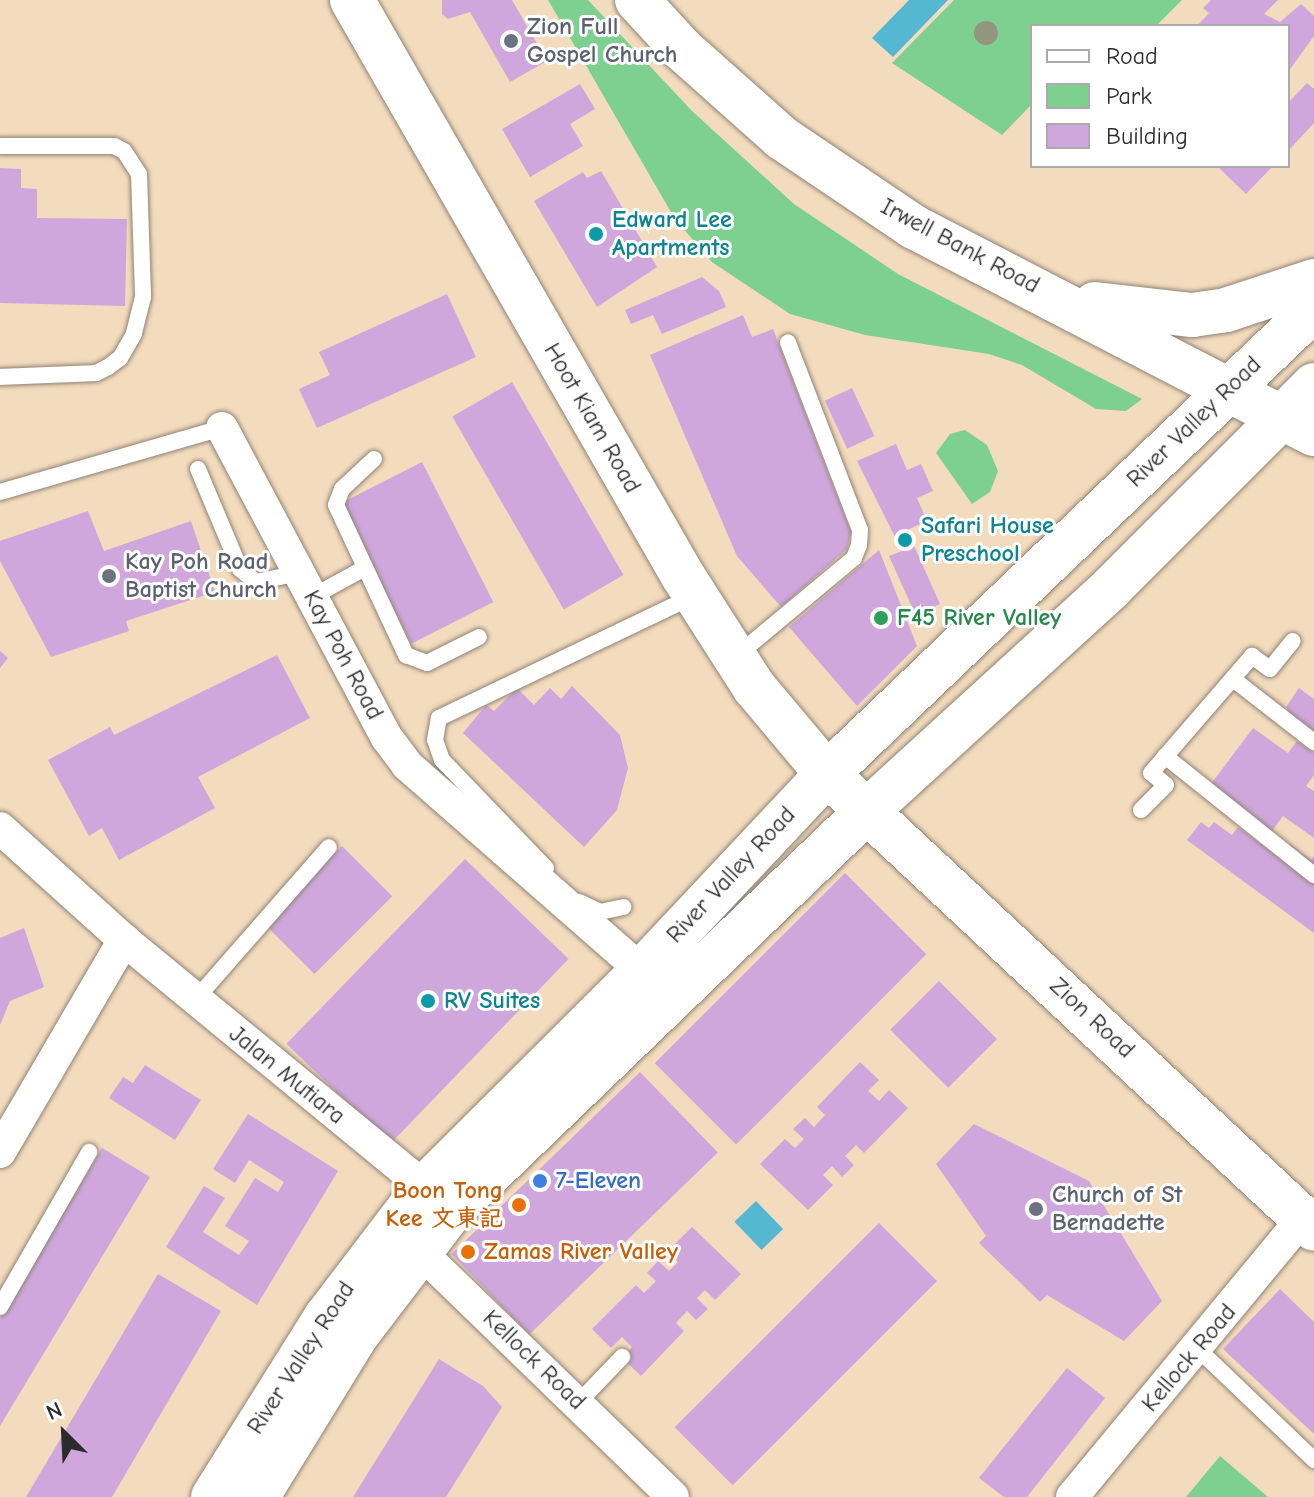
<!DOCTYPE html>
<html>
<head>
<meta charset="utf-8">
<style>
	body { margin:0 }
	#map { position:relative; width:1314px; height:1497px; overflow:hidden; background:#f3dbbd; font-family:"Comic Neue","LXGW WenKai TC",sans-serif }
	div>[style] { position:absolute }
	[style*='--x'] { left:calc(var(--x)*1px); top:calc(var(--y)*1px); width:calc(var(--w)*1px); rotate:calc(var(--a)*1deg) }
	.green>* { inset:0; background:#7ed091 }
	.water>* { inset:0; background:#54b8d2; transform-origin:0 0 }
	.building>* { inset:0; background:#cfa7dd; transform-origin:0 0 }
	.roads { filter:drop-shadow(0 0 2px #8f8374) drop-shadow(0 0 2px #8f8374) }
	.lane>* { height:16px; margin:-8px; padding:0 8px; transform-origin:8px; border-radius:8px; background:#fff }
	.street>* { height:32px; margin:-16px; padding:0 16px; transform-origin:16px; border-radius:16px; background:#fff }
	.primary>* { height:44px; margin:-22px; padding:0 22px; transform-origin:22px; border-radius:22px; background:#fff }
	.trees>* { width:24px; height:24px; margin:-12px; border-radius:50%; background:#93967e }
	.dots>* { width:22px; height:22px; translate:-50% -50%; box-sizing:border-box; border:4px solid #fff; border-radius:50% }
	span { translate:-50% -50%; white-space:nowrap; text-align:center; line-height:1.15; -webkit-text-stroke:6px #fff; paint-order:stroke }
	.worship-label { font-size:24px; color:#5b616d; font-weight:700 }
	.left { translate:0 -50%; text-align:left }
	.culture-label { font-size:24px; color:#0d838f; font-weight:700 }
	.street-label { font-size:24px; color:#2b2b2b }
	.leisure-label { font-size:24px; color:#27864d; font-weight:700 }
	.shop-label { font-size:24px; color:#366cbe; font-weight:700 }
	.food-label { font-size:24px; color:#c56008; font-weight:700 }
	.right { translate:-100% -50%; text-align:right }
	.legend { position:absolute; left:1030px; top:24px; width:260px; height:144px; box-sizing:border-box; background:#fff; border:2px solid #aaa; margin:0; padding:10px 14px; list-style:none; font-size:24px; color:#2b2b2b }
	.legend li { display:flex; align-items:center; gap:16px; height:40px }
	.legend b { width:40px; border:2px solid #aaa }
	.north { position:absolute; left:24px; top:1393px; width:80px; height:80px; -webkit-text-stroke:6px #fff; paint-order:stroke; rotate:336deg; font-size:22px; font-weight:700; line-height:32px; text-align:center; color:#2b2b2b }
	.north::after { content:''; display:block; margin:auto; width:28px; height:36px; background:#2b2b2b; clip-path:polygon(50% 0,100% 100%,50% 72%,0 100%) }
</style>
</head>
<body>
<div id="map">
	<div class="green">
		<i style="clip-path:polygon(548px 0,588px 0,692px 111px,794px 204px,898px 274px,1142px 399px,1126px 411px,1096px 409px,1022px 365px,989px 354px,865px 335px,790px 314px,712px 262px,675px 219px)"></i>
		<i style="clip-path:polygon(954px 0,1182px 0,1156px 26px,1032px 26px,1032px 104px,1002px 135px,892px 63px)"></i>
		<i style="clip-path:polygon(965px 430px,987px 445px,998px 471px,990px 492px,972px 504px,936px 453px,950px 434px)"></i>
		<i style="clip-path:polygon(1220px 1456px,1268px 1497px,1186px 1497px)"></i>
	</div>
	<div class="water">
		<i style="clip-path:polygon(909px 0,948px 0,893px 57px,872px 38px)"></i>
		<i style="left:756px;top:1201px;width:39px;height:30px;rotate:46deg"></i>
	</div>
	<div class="building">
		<i style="clip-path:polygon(442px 0,512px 0,547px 61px,510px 82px,470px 12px,448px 19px,442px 14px)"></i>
		<i style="clip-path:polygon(1211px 0,1278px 0,1264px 14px,1280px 22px,1301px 4px,1314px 16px,1314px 36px,1288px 72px,1288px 26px,1197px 26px,1209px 13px,1203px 8px)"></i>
		<i style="clip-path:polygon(1307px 83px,1314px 89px,1314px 123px,1288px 151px,1288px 103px)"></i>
		<i style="clip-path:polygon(580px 84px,595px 109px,570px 124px,583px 146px,530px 177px,502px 129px)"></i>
		<i style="clip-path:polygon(1217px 166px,1273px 166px,1246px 194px)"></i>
		<i style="clip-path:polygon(0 168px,21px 169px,21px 188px,37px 189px,37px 218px,127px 219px,125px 306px,0 303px)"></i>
		<i style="clip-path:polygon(601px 171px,657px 267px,597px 307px,534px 201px,583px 172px,587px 178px)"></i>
		<i style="clip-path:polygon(702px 277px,719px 291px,726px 307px,662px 334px,653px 315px,631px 324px,625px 310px)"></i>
		<i style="clip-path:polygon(447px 294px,476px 357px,317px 428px,299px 389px,330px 375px,319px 352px)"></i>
		<i style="clip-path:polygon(743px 315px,752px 337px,773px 329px,851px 532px,847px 549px,781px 607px,737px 556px,650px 355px)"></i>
		<i style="left:512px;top:382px;width:223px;height:69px;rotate:60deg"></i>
		<i style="left:852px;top:388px;width:53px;height:30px;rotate:65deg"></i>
		<i style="clip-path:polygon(896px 444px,907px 470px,921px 464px,933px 491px,917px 498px,927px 521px,907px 530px,940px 604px,916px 616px,889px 556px,902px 551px,857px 461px)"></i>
		<i style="left:422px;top:462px;width:157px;height:92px;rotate:63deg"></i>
		<i style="clip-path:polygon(88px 511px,104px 551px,191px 521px,215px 592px,126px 621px,129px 631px,51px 657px,0 561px,0 541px)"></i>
		<i style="clip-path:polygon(879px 550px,917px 646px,857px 706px,789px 627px)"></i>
		<i style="clip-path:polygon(0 651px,8px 658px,0 668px)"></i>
		<i style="clip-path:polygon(277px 655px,310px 718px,198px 777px,215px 808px,119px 860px,102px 828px,89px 836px,48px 760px,110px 727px,114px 735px)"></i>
		<i style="clip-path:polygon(572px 686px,620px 735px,628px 768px,617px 810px,584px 847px,463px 733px,486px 705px,494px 711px,517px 688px,534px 705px,550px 688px,561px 699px)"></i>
		<i style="clip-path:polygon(1299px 688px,1314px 699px,1314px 749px,1286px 707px)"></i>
		<i style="clip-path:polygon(1253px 728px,1288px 753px,1297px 741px,1314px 753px,1314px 775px,1306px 786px,1314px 791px,1314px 838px,1283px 816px,1264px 842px,1237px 822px,1246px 810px,1211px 784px)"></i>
		<i style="clip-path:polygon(1201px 822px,1209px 828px,1214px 822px,1232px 835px,1238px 827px,1280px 858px,1290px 844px,1311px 860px,1314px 856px,1314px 933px,1187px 840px)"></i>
		<i style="left:342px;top:846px;width:71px;height:110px;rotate:45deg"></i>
		<i style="left:465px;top:859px;width:144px;height:257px;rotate:44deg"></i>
		<i style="left:845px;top:873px;width:115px;height:269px;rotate:45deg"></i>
		<i style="clip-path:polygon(24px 928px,44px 987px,10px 1001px,0 1025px,0 938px)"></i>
		<i style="left:939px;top:981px;width:82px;height:69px;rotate:45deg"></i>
		<i style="clip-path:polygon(860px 1062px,879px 1080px,868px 1091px,879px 1101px,889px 1090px,908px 1108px,864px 1153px,856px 1145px,845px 1156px,854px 1165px,842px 1177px,832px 1166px,823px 1175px,833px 1185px,808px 1210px,760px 1164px,785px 1139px,795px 1148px,804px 1139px,793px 1129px,805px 1118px,814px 1127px,825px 1115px,817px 1107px)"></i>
		<i style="clip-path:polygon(145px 1065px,201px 1100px,175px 1140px,109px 1098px,123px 1077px,133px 1083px)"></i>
		<i style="left:640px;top:1072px;width:112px;height:262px;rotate:46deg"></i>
		<i style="clip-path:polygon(248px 1114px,338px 1171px,257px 1305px,166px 1247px,204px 1186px,225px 1198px,203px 1232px,239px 1255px,249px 1241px,225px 1226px,255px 1178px,278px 1192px,284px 1182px,249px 1160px,235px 1183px,213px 1169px)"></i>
		<i style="clip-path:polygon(974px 1124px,1089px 1181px,1162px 1301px,1124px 1341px,1047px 1295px,1040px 1302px,979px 1243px,986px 1236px,936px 1164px)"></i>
		<i style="clip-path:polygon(102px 1148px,150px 1177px,0 1426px,0 1318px)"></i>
		<i style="left:879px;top:1223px;width:82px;height:289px;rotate:45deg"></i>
		<i style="clip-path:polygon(692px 1227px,741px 1274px,715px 1300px,705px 1290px,697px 1298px,708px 1309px,696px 1320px,687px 1311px,676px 1323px,684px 1331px,641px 1376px,622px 1358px,632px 1347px,622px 1337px,611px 1348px,592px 1329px,636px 1285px,644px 1293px,656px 1281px,647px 1273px,658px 1261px,669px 1271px,678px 1262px,667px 1252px)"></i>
		<i style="clip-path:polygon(158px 1274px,221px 1311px,112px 1497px,26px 1497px)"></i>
		<i style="clip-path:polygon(1280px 1289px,1314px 1322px,1314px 1434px,1223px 1349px)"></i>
		<i style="clip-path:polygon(439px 1359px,483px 1386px,502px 1407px,446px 1497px,353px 1497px)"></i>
		<i style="clip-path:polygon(1067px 1368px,1105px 1398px,1027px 1497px,1004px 1497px,979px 1478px)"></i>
	</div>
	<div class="roads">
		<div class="lane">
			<i style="--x:0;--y:146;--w:114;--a:0"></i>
			<i style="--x:114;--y:146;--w:11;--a:27"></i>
			<i style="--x:124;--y:151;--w:27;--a:57"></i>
			<i style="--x:139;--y:174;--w:123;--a:88.1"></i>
			<i style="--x:143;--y:297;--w:38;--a:104"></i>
			<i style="--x:134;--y:334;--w:28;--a:120"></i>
			<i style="--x:120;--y:358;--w:15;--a:143"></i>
			<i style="--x:108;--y:367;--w:13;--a:153"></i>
			<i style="--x:96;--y:373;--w:96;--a:177.6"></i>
			<i style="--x:374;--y:459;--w:44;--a:136.8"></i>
			<i style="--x:342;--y:489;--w:17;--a:111"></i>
			<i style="--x:336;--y:505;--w:166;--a:65"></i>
			<i style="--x:406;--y:655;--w:22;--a:21"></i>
			<i style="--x:427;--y:663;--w:58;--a:-26.6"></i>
			<i style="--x:198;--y:469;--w:108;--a:67.2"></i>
			<i style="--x:240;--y:569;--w:21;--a:39"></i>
			<i style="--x:256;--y:582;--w:44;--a:-11.8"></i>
			<i style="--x:0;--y:492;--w:231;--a:-16.1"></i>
			<i style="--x:312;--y:597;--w:58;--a:-28.8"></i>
			<i style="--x:735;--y:657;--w:155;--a:-39.8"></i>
			<i style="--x:854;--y:558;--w:14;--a:-69"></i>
			<i style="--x:859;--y:545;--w:15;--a:-86"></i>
			<i style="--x:860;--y:530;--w:201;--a:-111"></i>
			<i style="--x:1233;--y:679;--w:103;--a:37.9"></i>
			<i style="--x:1165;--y:756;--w:191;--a:38.6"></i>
			<i style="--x:1141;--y:810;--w:35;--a:-45"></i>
			<i style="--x:1166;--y:785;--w:19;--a:-141"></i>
			<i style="--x:1151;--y:773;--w:155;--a:-49.2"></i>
			<i style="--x:1252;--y:656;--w:22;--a:36"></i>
			<i style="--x:1270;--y:669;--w:36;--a:-51"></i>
			<i style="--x:546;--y:868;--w:150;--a:-133.9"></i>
			<i style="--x:442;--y:760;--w:21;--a:-109"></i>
			<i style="--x:435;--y:740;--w:22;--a:-80"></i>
			<i style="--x:439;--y:718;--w:283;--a:-25.6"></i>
			<i style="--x:579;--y:902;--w:23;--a:25"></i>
			<i style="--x:600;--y:912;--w:24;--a:-12"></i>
			<i style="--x:195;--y:1000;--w:203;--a:-48.8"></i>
			<i style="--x:0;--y:1307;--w:179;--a:-60.1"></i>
			<i style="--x:1198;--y:1349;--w:161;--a:43.7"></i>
			<i style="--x:578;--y:1403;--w:64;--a:-46.3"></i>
		</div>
		<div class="street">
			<i style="--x:222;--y:428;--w:351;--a:62"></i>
			<i style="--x:387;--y:738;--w:34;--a:53"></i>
			<i style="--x:407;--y:765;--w:313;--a:41.2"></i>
			<i style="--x:0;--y:828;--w:167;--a:42.1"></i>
			<i style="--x:124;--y:940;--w:409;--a:39.4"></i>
			<i style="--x:0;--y:1152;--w:246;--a:-59.7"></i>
			<i style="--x:405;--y:1237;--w:373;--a:44.1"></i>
			<i style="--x:1072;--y:1497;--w:362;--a:-50.4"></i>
		</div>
		<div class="primary">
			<i style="--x:352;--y:0;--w:664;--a:60.12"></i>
			<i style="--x:683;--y:576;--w:132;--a:57.4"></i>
			<i style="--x:754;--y:687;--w:114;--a:50"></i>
			<i style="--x:827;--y:774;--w:666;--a:43.05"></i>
			<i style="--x:637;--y:0;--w:67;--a:47.4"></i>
			<i style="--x:682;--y:49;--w:134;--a:41.7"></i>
			<i style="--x:782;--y:138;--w:159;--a:34"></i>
			<i style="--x:914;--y:227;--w:450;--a:27.4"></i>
			<i style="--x:1095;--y:304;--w:98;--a:6.5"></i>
			<i style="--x:1192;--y:315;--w:34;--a:-8"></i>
			<i style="--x:1226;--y:310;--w:93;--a:-18.2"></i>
			<i style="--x:213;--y:1497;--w:213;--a:-57.9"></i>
			<i style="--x:326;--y:1317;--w:163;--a:-52.7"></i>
			<i style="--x:425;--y:1187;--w:306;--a:-44.9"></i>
			<i style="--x:642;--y:971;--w:270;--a:-46.8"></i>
			<i style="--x:827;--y:774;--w:673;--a:-43.68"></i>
			<i style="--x:257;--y:1497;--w:189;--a:-58.4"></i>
			<i style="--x:356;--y:1336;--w:158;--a:-52.7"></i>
			<i style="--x:452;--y:1210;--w:576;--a:-43.87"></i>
			<i style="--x:867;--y:811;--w:331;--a:-42.4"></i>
			<i style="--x:1111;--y:588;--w:287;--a:-45"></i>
		</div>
	</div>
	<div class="trees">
		<i style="left:986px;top:33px"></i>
	</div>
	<div class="dots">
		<i style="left:511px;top:41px;background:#6b7280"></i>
		<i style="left:596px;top:234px;background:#0f9aa8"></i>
		<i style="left:905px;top:540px;background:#0f9aa8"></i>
		<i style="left:109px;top:576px;background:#6b7280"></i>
		<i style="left:881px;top:618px;background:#2e9e5b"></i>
		<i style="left:428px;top:1001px;background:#0f9aa8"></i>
		<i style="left:540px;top:1181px;background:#3f7fe0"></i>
		<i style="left:519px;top:1205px;background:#e8710a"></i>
		<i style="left:1036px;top:1209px;background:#6b7280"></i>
		<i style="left:468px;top:1252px;background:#e8710a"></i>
	</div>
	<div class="worship-label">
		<span class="left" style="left:527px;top:41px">Zion Full<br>Gospel Church</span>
		<span class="left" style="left:125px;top:576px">Kay Poh Road<br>Baptist Church</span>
		<span class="left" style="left:1052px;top:1209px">Church of St<br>Bernadette</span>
	</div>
	<div class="culture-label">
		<span class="left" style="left:612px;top:234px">Edward Lee<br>Apartments</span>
		<span class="left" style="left:921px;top:540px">Safari House<br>Preschool</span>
		<span class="left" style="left:444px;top:1001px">RV Suites</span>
	</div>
	<div class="street-label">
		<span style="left:960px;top:246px;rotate:28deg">Irwell Bank Road</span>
		<span style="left:592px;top:418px;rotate:60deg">Hoot Kiam Road</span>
		<span style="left:1194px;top:422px;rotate:-44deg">River Valley Road</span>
		<span style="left:343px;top:655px;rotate:62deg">Kay Poh Road</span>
		<span style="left:731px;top:875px;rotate:-47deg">River Valley Road</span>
		<span style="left:1092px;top:1018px;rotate:43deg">Zion Road</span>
		<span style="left:287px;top:1075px;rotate:39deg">Jalan Mutiara</span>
		<span style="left:301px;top:1358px;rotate:-57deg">River Valley Road</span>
		<span style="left:1189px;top:1358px;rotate:-50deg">Kellock Road</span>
		<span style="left:534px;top:1360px;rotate:44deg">Kellock Road</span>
	</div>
	<div class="leisure-label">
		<span class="left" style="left:897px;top:618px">F45 River Valley</span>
	</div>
	<div class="shop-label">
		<span class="left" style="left:556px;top:1181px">7-Eleven</span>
	</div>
	<div class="food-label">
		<span class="right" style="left:503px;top:1205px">Boon Tong<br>Kee 文東記</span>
		<span class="left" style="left:484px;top:1252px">Zamas River Valley</span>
	</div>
	<ul class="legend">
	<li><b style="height:10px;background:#fff"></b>Road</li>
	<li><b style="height:22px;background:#7ed091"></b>Park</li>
	<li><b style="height:22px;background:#cfa7dd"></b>Building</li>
	</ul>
	<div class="north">N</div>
</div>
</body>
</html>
